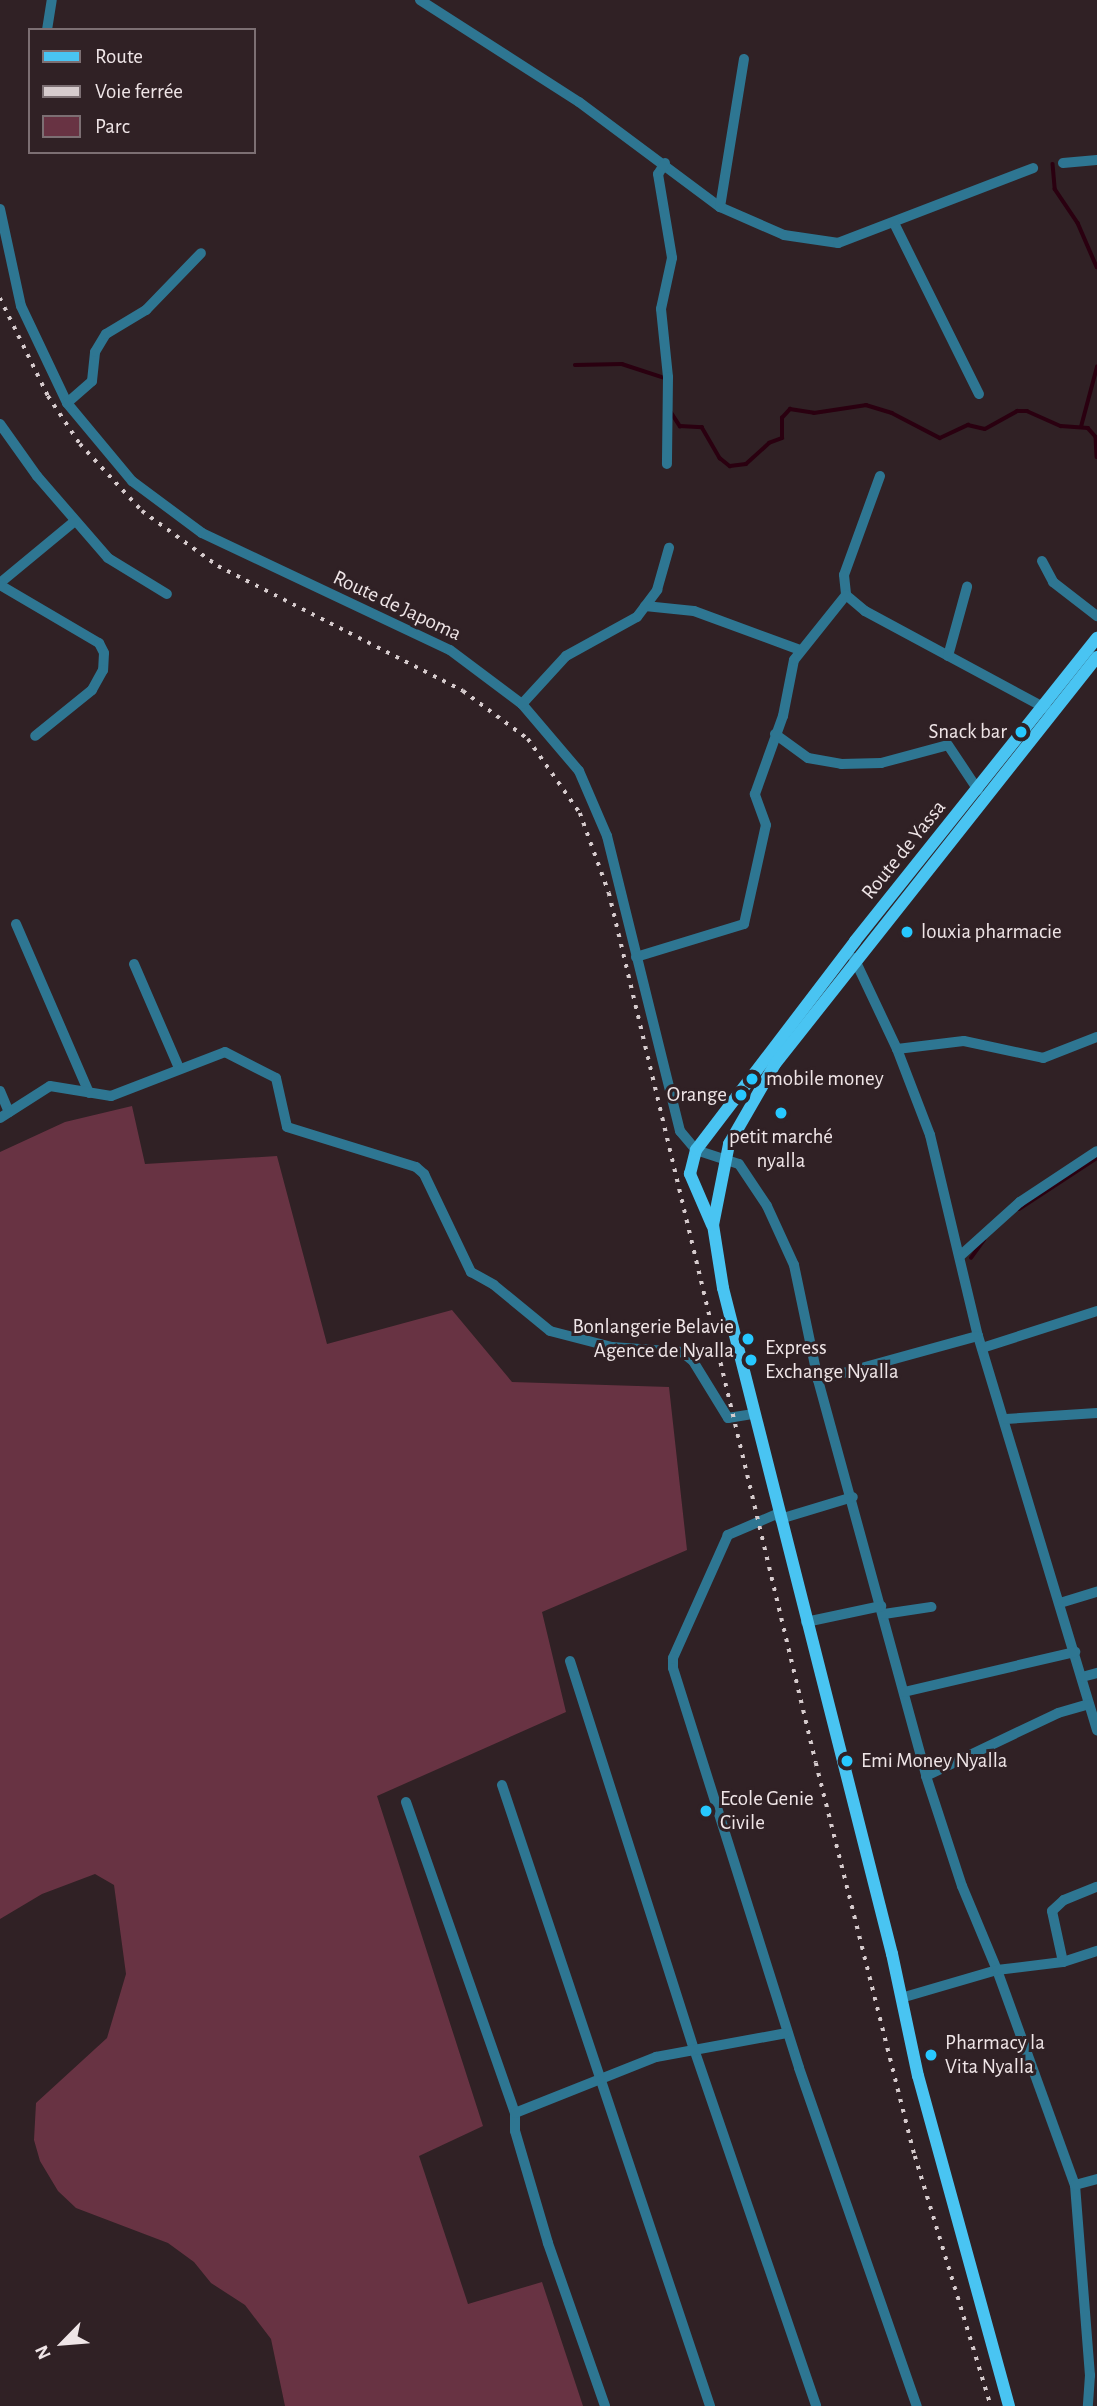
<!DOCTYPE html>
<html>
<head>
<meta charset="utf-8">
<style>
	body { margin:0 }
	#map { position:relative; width:1097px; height:2406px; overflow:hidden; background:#302125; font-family:"Alegreya Sans",sans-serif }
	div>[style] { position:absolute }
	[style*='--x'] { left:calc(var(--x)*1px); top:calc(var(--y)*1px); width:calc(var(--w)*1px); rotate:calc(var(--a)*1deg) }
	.green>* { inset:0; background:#683343 }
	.stream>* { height:3.5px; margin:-1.75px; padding:0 1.75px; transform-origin:1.75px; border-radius:1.75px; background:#2a0010 }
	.minor>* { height:10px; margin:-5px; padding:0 5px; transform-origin:5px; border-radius:5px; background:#2e7692 }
	.major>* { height:12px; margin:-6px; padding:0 6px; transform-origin:6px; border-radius:6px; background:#49c4f2 }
	.rail>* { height:3.5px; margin-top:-1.75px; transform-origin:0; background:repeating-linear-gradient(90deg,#d6cbcd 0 3.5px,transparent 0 10.5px) }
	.dots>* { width:19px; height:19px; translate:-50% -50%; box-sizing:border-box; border:4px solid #302125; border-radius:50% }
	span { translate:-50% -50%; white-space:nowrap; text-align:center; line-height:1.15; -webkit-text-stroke:6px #302125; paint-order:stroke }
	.street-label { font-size:21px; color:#efe5e7 }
	.poi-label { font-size:21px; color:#efe5e7 }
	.right { translate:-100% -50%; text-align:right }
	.left { translate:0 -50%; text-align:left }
	.legend { position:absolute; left:28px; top:28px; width:228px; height:126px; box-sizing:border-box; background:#302125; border:2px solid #7c6f73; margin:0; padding:9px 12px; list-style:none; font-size:21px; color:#efe5e7 }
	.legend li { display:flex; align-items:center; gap:14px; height:35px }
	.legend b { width:35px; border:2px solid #7c6f73 }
	.north { position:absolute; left:28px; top:2308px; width:70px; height:70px; -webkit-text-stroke:5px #302125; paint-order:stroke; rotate:245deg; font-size:19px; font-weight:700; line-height:28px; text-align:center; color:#efe5e7 }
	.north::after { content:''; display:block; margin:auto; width:24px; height:32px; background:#efe5e7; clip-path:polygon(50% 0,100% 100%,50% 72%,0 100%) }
</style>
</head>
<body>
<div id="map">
	<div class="green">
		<i style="clip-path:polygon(132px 1106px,145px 1164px,277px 1156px,327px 1344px,452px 1310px,512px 1382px,669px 1387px,687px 1550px,542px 1612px,566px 1712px,377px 1796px,483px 2126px,419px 2156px,468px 2304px,542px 2282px,583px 2406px,285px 2406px,271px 2339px,245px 2305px,211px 2283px,194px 2262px,168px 2243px,76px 2208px,58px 2191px,40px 2161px,34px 2140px,36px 2103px,107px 2038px,126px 1974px,114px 1885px,95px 1874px,42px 1894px,0 1919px,0 1152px,65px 1122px)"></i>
	</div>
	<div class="stream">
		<i style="--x:1053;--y:164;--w:25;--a:85"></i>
		<i style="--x:1055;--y:189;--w:41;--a:55.9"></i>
		<i style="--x:1078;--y:223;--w:48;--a:66.6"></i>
		<i style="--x:575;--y:365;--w:47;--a:-1.2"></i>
		<i style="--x:622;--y:364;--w:45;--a:18"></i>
		<i style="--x:671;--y:412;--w:17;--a:57"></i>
		<i style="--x:680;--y:426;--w:22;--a:3"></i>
		<i style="--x:702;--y:427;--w:36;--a:60"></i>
		<i style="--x:720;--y:458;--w:13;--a:39"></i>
		<i style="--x:730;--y:466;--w:16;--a:-7"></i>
		<i style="--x:746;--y:464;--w:31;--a:-42"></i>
		<i style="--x:769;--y:443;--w:14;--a:-21"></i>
		<i style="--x:782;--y:438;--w:20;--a:-90"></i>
		<i style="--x:782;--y:418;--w:12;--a:-48"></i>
		<i style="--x:790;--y:409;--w:24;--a:9"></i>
		<i style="--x:814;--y:413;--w:53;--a:-8.7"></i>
		<i style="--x:866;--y:405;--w:27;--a:17"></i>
		<i style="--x:892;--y:413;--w:54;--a:27.5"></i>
		<i style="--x:940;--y:438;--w:31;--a:-25"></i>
		<i style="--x:968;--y:425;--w:17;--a:13"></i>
		<i style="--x:985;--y:429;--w:37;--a:-29"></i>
		<i style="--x:1017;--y:411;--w:10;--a:0"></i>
		<i style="--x:1027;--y:411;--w:37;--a:24"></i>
		<i style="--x:1061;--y:426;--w:27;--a:4"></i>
		<i style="--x:1088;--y:428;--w:12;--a:48"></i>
		<i style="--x:1096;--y:437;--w:20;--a:87"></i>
		<i style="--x:1081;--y:427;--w:62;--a:-75.1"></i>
		<i style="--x:1019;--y:1209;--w:93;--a:-33.2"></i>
		<i style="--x:971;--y:1258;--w:22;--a:-54"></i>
	</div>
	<div class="minor">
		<i style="--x:420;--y:0;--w:189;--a:32.7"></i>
		<i style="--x:579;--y:102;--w:176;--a:36.7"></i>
		<i style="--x:720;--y:207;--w:70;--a:23.6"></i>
		<i style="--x:784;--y:235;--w:55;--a:8.4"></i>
		<i style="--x:838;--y:243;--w:209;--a:-21"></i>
		<i style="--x:47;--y:30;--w:30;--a:-81"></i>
		<i style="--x:665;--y:163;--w:13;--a:122"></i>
		<i style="--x:658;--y:174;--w:85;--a:80.5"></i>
		<i style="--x:672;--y:258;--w:52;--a:102.2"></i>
		<i style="--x:661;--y:309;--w:68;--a:84.1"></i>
		<i style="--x:668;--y:377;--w:87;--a:90.7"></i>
		<i style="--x:1063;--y:163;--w:34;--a:-5"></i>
		<i style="--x:720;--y:207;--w:150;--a:-80.8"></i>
		<i style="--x:0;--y:209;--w:99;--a:77.8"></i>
		<i style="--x:21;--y:306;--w:107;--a:64.6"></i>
		<i style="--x:67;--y:403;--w:102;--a:50.2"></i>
		<i style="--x:132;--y:481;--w:87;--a:36.6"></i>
		<i style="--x:202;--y:533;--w:274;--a:25.3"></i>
		<i style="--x:450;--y:650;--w:90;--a:36.9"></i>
		<i style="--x:522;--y:704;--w:88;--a:49.6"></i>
		<i style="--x:579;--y:771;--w:71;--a:66.7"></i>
		<i style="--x:607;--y:836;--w:304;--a:76.1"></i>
		<i style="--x:680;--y:1131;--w:25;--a:50"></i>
		<i style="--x:696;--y:1150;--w:45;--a:18"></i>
		<i style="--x:739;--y:1164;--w:50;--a:56.3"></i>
		<i style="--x:767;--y:1206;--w:65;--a:65.4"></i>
		<i style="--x:794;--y:1265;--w:117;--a:78.2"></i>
		<i style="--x:818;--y:1380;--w:410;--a:74.7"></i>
		<i style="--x:926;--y:1776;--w:116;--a:71.9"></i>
		<i style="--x:962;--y:1886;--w:91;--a:67.4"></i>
		<i style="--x:997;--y:1970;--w:229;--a:70.1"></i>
		<i style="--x:1075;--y:2185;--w:191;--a:85.5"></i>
		<i style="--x:1090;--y:2375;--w:31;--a:94"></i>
		<i style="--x:894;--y:223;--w:191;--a:63.6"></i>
		<i style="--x:67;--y:403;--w:33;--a:-41"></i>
		<i style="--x:92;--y:381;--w:29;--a:-84"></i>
		<i style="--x:95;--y:352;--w:21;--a:-59"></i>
		<i style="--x:106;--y:334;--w:47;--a:-31"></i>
		<i style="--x:146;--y:310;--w:79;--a:-46"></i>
		<i style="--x:0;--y:424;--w:64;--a:54.6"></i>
		<i style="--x:37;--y:476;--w:108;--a:49.1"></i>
		<i style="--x:108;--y:558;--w:69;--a:31.4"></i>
		<i style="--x:880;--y:476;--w:105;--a:110"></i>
		<i style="--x:844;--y:575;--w:20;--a:84"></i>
		<i style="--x:846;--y:595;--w:25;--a:40"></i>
		<i style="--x:865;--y:611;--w:207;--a:28.3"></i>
		<i style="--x:1042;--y:561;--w:24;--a:62"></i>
		<i style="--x:1053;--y:582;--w:56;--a:37.7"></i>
		<i style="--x:0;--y:583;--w:97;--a:-39.6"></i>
		<i style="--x:0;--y:585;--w:115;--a:30.4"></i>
		<i style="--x:99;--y:643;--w:11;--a:63"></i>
		<i style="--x:104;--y:653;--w:17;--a:93"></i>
		<i style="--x:103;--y:670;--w:23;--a:119"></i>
		<i style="--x:92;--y:690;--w:73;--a:141.1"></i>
		<i style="--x:645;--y:606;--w:49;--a:5.8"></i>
		<i style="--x:694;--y:611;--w:113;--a:20.2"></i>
		<i style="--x:948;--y:656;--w:72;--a:-74.6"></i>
		<i style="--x:522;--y:704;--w:65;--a:-47.5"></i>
		<i style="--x:566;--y:656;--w:81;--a:-28.8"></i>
		<i style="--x:637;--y:617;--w:34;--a:-53"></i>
		<i style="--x:657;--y:590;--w:44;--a:-74.1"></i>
		<i style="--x:775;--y:734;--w:41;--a:36"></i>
		<i style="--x:808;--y:758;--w:34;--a:10"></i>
		<i style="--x:841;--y:764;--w:40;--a:-1.4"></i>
		<i style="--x:881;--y:763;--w:69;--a:-15"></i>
		<i style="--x:948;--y:745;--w:54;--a:56.3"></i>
		<i style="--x:16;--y:924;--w:184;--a:66.6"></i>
		<i style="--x:636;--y:957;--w:113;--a:-17"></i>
		<i style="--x:744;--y:924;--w:101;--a:-77.5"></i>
		<i style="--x:766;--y:825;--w:33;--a:-110"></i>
		<i style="--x:755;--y:794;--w:83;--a:-70.3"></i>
		<i style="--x:783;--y:716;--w:57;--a:-78.9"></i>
		<i style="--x:794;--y:660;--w:83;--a:-51.3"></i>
		<i style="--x:854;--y:958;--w:101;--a:64.7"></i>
		<i style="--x:897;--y:1049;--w:92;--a:69"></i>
		<i style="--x:930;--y:1135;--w:207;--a:76.6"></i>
		<i style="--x:978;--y:1336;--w:412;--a:73.2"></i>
		<i style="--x:134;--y:964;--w:113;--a:66.6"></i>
		<i style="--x:897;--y:1049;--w:67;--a:-6.8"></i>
		<i style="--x:964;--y:1041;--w:81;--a:12.1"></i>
		<i style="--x:1043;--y:1058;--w:58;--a:-21.3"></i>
		<i style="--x:0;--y:1091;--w:23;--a:67"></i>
		<i style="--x:0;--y:1118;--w:59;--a:-32.6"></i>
		<i style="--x:50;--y:1086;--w:62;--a:9.3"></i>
		<i style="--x:111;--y:1096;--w:122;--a:-21.1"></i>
		<i style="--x:225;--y:1052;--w:57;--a:27"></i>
		<i style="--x:276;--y:1078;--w:50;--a:77.3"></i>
		<i style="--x:287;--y:1127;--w:135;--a:17.2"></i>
		<i style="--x:416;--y:1167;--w:11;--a:41"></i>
		<i style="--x:424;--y:1174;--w:109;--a:64.4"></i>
		<i style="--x:471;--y:1272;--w:26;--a:29"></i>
		<i style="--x:494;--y:1285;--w:72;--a:39.4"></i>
		<i style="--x:550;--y:1331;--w:64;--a:14.5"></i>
		<i style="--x:612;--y:1347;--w:70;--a:4.1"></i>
		<i style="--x:682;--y:1352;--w:14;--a:39"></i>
		<i style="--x:693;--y:1361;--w:67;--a:58.4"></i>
		<i style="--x:728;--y:1418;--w:26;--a:-9"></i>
		<i style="--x:960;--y:1256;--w:81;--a:-42"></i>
		<i style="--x:1020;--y:1202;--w:92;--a:-33.5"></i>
		<i style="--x:982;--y:1348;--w:121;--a:-17.8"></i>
		<i style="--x:818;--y:1380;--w:166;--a:-15.4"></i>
		<i style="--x:1006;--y:1419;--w:91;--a:-3.8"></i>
		<i style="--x:779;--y:1513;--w:56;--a:156.7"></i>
		<i style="--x:728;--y:1535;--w:135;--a:114.1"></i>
		<i style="--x:673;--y:1658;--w:10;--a:90"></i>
		<i style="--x:673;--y:1668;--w:419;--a:72.5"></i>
		<i style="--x:799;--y:2068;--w:358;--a:70.8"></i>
		<i style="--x:780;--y:1519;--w:76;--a:-16.8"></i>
		<i style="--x:1060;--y:1603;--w:39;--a:-17"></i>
		<i style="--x:884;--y:1614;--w:48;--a:-8.5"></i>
		<i style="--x:806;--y:1622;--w:77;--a:-12"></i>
		<i style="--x:570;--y:1661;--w:407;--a:72.3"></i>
		<i style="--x:694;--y:2049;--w:377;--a:71.1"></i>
		<i style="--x:1082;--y:1677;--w:16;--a:-15"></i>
		<i style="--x:904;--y:1692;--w:176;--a:-13.2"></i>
		<i style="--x:926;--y:1776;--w:146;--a:-25.5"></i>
		<i style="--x:1058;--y:1713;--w:32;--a:-16"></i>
		<i style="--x:502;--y:1785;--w:655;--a:71.48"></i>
		<i style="--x:406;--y:1802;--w:330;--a:70.7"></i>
		<i style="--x:1063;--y:1962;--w:52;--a:-102.2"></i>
		<i style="--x:1052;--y:1911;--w:16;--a:-43"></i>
		<i style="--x:1064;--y:1900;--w:35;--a:-22"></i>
		<i style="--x:901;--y:1998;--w:100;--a:-16.3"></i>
		<i style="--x:997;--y:1970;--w:66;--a:-6.9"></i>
		<i style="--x:1063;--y:1962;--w:36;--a:-18"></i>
		<i style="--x:1075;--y:2185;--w:23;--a:-15"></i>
		<i style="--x:605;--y:2406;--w:173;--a:-109.3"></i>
		<i style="--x:548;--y:2243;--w:117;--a:-106.4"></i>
		<i style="--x:515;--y:2131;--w:18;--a:-90"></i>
		<i style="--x:515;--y:2113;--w:152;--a:-21.7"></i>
		<i style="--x:656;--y:2057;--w:133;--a:-10.4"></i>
	</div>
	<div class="major">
		<i style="--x:712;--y:1225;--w:56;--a:-113.3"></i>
		<i style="--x:690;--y:1174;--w:25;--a:-76"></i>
		<i style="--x:696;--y:1150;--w:263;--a:-52.7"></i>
		<i style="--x:855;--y:941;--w:388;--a:-51.4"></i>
		<i style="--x:1009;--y:2406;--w:342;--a:-105.4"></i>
		<i style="--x:918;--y:2076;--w:125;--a:-102"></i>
		<i style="--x:892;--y:1954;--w:687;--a:-104.24"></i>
		<i style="--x:723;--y:1288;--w:64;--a:-99"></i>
		<i style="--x:713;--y:1225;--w:83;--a:-78.8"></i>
		<i style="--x:729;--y:1144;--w:92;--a:-60.1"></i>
		<i style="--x:775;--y:1064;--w:519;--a:-51.65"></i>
	</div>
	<div class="rail">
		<i style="--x:0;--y:298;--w:109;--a:63.9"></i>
		<i style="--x:48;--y:396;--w:58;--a:56.3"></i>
		<i style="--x:80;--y:444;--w:91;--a:47.2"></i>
		<i style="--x:142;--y:511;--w:94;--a:35.9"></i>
		<i style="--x:218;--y:566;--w:275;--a:27"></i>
		<i style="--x:463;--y:691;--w:81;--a:36.4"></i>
		<i style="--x:528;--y:739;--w:90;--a:54.9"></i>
		<i style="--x:580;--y:813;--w:85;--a:70.1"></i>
		<i style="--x:609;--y:893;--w:894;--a:76.62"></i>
		<i style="--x:816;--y:1763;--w:405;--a:75.9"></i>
		<i style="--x:915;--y:2156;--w:261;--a:73.1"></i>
	</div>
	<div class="dots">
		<i style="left:1021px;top:732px;background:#27c8ff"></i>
		<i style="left:907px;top:932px;background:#27c8ff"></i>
		<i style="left:752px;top:1079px;background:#27c8ff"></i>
		<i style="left:741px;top:1095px;background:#27c8ff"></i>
		<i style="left:781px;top:1113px;background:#27c8ff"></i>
		<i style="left:748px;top:1339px;background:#27c8ff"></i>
		<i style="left:751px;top:1360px;background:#27c8ff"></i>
		<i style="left:847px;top:1761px;background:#27c8ff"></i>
		<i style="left:706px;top:1811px;background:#27c8ff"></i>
		<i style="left:931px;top:2055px;background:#27c8ff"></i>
	</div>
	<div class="street-label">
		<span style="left:397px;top:606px;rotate:25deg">Route de Japoma</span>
		<span style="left:904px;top:850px;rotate:-51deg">Route de Yassa</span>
	</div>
	<div class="poi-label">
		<span class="right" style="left:1007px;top:732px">Snack bar</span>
		<span class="left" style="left:921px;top:932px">louxia pharmacie</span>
		<span class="left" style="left:766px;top:1079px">mobile money</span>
		<span class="right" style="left:727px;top:1095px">Orange</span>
		<span style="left:781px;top:1149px">petit marché<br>nyalla</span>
		<span class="right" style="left:734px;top:1339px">Bonlangerie Belavie<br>Agence de Nyalla</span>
		<span class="left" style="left:765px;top:1360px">Express<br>Exchange Nyalla</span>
		<span class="left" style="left:861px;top:1761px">Emi Money Nyalla</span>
		<span class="left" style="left:720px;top:1811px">Ecole Genie<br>Civile</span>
		<span class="left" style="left:945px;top:2055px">Pharmacy la<br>Vita Nyalla</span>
	</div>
	<ul class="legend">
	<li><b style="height:9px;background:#49c4f2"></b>Route</li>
	<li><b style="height:9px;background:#d6cbcd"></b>Voie ferrée</li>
	<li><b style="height:19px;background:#683343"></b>Parc</li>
	</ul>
	<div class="north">N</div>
</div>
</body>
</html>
